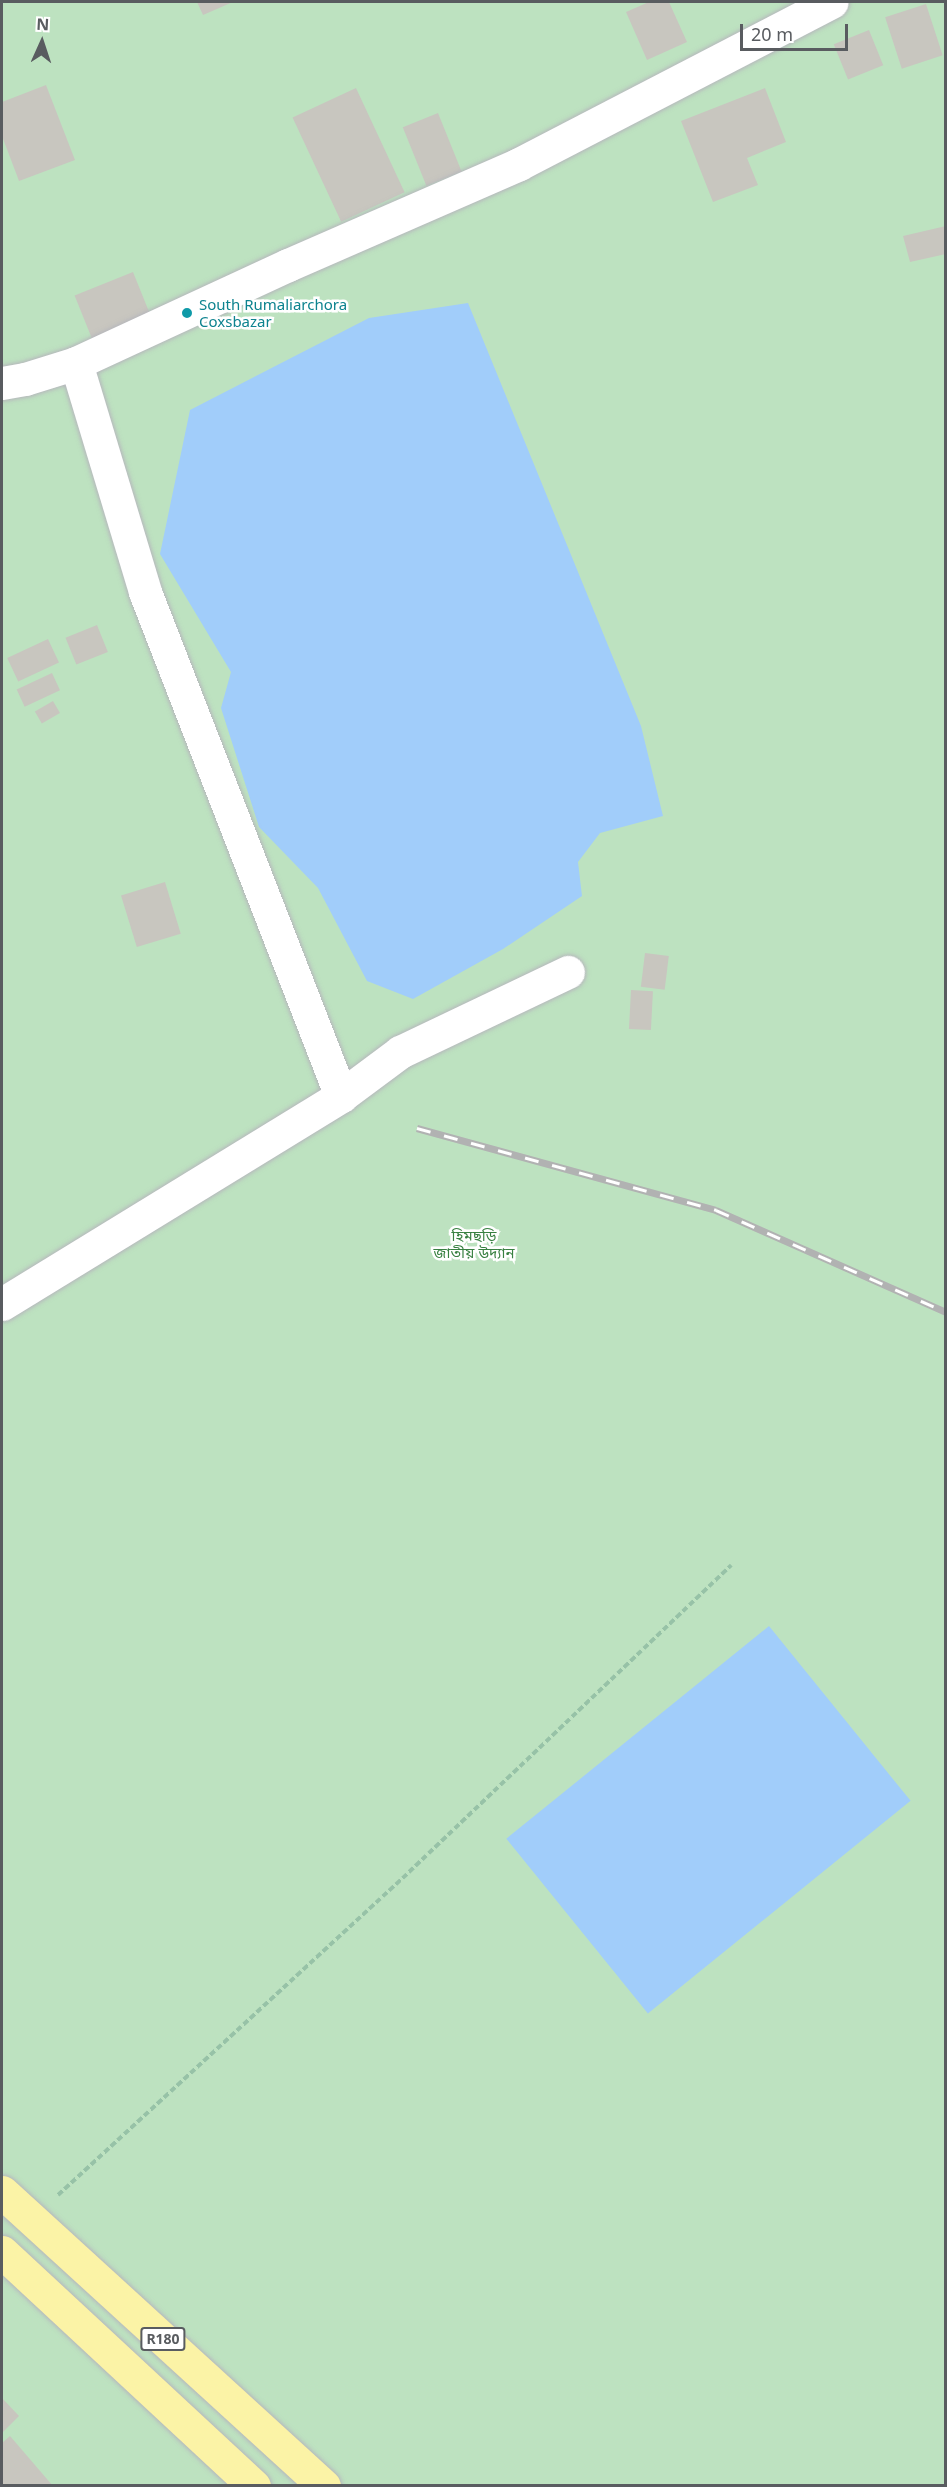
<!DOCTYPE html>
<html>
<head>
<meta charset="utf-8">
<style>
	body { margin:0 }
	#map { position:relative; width:947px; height:2487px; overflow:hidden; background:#ebe9e0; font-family:"Noto Sans","Noto Sans Bengali",sans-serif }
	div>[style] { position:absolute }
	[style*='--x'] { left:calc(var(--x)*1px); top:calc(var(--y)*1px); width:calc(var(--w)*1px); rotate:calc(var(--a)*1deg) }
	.green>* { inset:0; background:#bde2c0; transform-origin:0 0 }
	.water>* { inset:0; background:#a1cdfa; transform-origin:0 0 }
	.building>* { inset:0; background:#c8c6bf; transform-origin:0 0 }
	.path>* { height:4px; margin-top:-2px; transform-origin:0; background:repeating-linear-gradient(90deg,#97c2a7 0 6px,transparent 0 9px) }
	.roads { filter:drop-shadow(0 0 2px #b6b7bc) drop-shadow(0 0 2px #b6b7bc) }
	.minor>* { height:33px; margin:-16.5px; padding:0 16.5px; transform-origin:16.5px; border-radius:16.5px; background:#fff }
	.major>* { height:33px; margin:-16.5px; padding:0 16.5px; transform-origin:16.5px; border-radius:16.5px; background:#fbf3a6 }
	.rail>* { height:7px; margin-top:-3.5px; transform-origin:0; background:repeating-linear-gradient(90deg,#fff 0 14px,#b1b2b2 0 28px); box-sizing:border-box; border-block:2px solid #b1b2b2 }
	.dots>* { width:16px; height:16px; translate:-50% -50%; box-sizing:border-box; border:3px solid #fff; border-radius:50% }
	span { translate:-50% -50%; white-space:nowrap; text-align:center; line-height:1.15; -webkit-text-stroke:5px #fff; paint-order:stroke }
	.shield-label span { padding:2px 4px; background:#fff; border:2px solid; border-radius:4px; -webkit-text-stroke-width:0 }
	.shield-label { font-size:14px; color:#595c60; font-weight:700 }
	.culture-label { font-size:15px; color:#0d838f }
	.left { translate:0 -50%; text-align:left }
	.park-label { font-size:15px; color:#388041 }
	.frame { position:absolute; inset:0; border:3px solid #595c60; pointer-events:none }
	.north { position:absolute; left:12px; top:12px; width:60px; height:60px; -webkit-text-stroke:4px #fff; paint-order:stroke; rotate:3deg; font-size:16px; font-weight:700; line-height:24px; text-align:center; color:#595c60 }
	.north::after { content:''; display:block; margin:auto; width:21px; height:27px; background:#595c60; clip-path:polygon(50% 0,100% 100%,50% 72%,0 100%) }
	.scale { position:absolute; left:740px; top:24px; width:108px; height:27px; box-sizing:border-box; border:3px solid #595c60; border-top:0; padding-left:8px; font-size:18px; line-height:21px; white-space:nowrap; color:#595c60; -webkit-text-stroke:4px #fff; paint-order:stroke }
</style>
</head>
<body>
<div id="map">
	<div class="green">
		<i style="left:2px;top:2px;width:943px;height:2483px"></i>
	</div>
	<div class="water">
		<i style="clip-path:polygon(468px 303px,641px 726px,663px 816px,600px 833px,578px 862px,582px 896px,503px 949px,413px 999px,367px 981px,318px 888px,259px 827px,221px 708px,231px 672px,160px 554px,190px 410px,369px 318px)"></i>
		<i style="left:769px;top:1626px;width:225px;height:338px;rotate:51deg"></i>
	</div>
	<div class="building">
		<i style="clip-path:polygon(197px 2px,233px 2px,203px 15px)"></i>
		<i style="clip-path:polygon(649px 2px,669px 2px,687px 42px,647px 60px,626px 12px)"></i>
		<i style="left:926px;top:4px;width:54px;height:43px;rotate:72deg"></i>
		<i style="left:869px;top:30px;width:38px;height:38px;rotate:68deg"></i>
		<i style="clip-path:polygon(46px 85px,75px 160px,19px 181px,2px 136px,2px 102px)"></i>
		<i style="left:356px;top:88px;width:115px;height:70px;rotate:65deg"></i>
		<i style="clip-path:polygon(765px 88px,786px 142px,747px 158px,758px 185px,713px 202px,681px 121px)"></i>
		<i style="left:438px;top:113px;width:63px;height:38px;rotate:68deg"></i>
		<i style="clip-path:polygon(946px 226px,946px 254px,910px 262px,903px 236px)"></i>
		<i style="left:133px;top:272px;width:46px;height:63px;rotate:68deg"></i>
		<i style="left:97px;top:625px;width:29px;height:34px;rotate:68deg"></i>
		<i style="left:48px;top:639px;width:26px;height:45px;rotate:65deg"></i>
		<i style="left:52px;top:673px;width:19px;height:39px;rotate:65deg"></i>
		<i style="left:53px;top:701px;width:14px;height:21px;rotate:60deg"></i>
		<i style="left:165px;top:882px;width:54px;height:46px;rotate:73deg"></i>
		<i style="left:645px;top:953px;width:24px;height:34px;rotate:7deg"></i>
		<i style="left:631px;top:990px;width:22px;height:39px;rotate:3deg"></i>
		<i style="clip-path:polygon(2px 2398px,19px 2416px,2px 2433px)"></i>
		<i style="clip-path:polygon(10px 2436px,53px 2486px,2px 2486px,2px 2443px)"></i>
	</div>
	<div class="path">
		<i style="--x:58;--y:2195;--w:477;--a:-42.6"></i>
		<i style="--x:409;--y:1872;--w:445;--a:-43.6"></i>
	</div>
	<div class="roads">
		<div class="minor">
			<i style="--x:76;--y:363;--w:239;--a:73.2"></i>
			<i style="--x:145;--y:592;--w:541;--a:68.75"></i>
			<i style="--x:2;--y:383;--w:23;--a:-10"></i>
			<i style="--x:25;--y:379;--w:53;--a:-17.4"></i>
			<i style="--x:76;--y:363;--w:234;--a:-24.8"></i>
			<i style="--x:288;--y:265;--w:252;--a:-23.6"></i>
			<i style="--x:519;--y:164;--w:352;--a:-27.4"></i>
			<i style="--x:2;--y:1304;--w:398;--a:-31.5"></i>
			<i style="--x:341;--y:1096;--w:74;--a:-36.7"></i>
			<i style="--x:400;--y:1052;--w:186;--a:-25.5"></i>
		</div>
		<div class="major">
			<i style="--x:2;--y:2192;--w:436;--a:42.4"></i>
			<i style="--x:2;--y:2252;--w:344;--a:42.9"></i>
		</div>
	</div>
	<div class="rail">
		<i style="--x:417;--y:1128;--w:310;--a:15.3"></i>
		<i style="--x:716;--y:1210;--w:252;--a:23.9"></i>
	</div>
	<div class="dots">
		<i style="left:187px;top:313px;background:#0f9aa8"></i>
	</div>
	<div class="shield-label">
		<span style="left:163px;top:2339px">R180</span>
	</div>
	<div class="culture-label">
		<span class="left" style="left:199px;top:313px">South Rumaliarchora<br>Coxsbazar</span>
	</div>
	<div class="park-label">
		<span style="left:474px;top:1244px">হিমছড়ি<br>জাতীয় উদ্যান</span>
	</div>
	<div class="frame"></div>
	<div class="north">N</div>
	<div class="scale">20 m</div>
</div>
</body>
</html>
